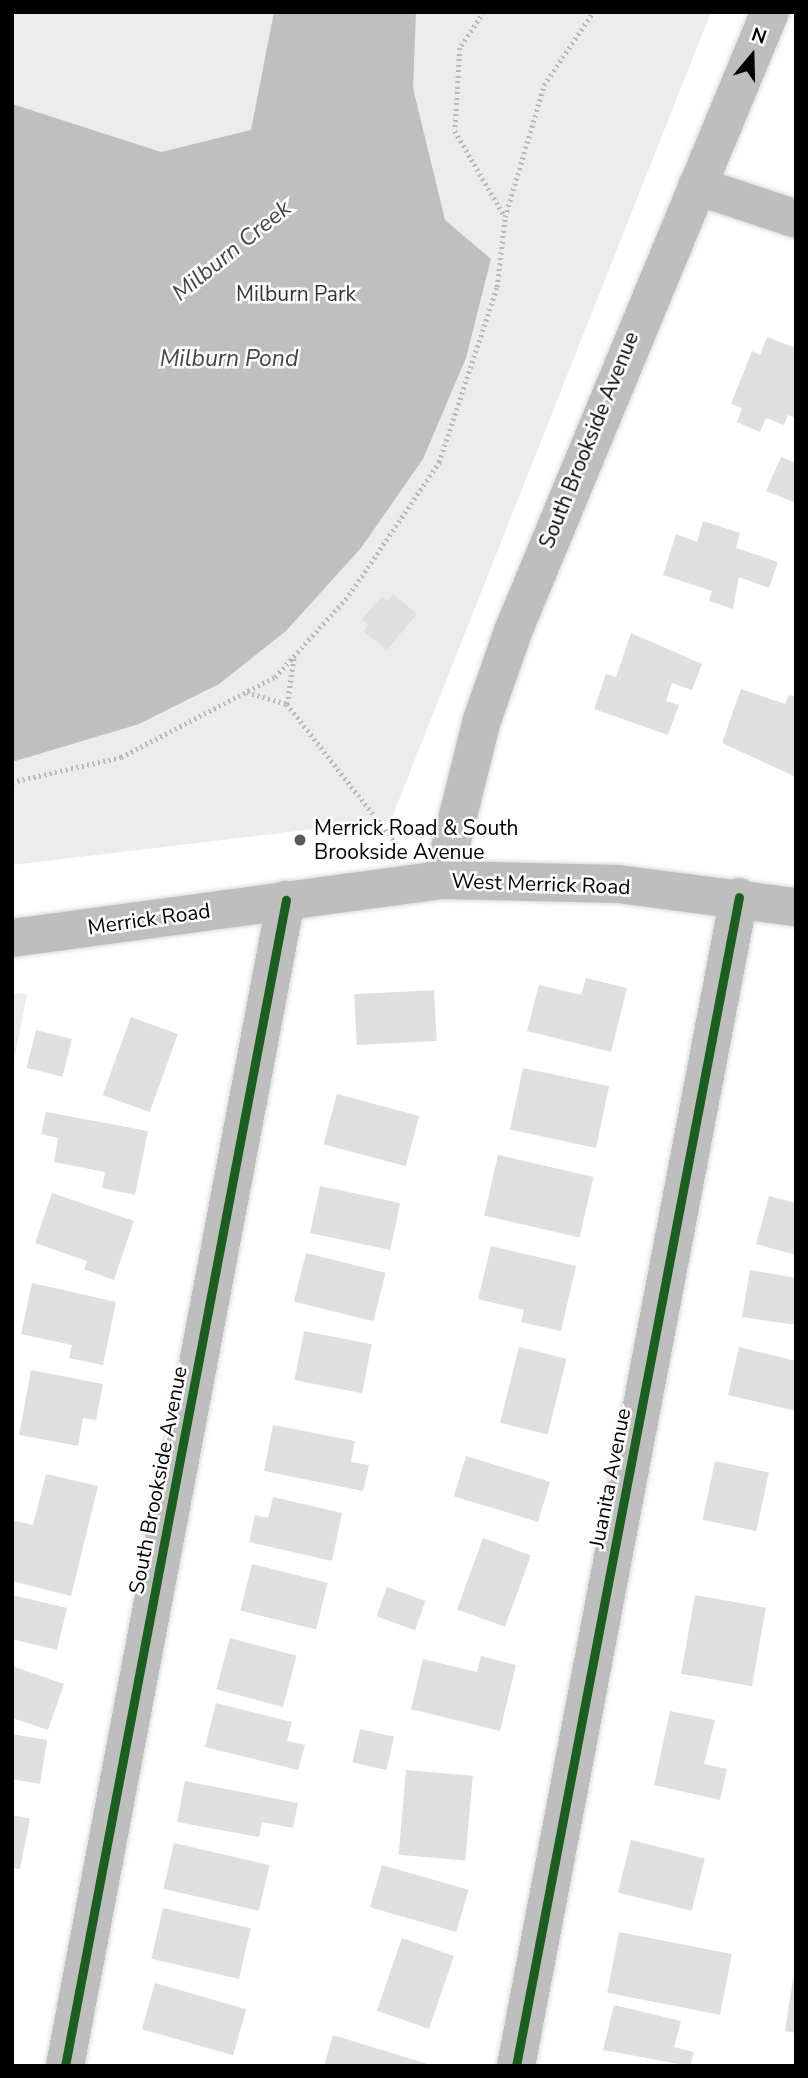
<!DOCTYPE html>
<html>
<head>
<meta charset="utf-8">
<style>
	body { margin:0 }
	#map { position:relative; width:808px; height:2078px; overflow:hidden; background:#fff; font-family:"Nunito Sans",sans-serif }
	div>[style] { position:absolute }
	[style*='--x'] { left:calc(var(--x)*1px); top:calc(var(--y)*1px); width:calc(var(--w)*1px); rotate:calc(var(--a)*1deg) }
	.green>* { inset:0; background:#ececec }
	.water>* { inset:0; background:#bfbfbf }
	.building>* { inset:0; background:#dfdfdf; transform-origin:0 0 }
	.path>* { height:4.5px; margin-top:-2.25px; transform-origin:0; background:repeating-linear-gradient(90deg,#b9b9b9 0 2px,transparent 0 5.5px) }
	.roads { filter:drop-shadow(0 0 2px #dbdbdb) drop-shadow(0 0 2px #dbdbdb) }
	.minor>* { height:38px; margin:-19px; padding:0 19px; transform-origin:19px; border-radius:19px; background:#bebebe }
	.major>* { height:38px; margin:-19px; padding:0 19px; transform-origin:19px; border-radius:19px; background:#bebebe }
	.cycleway>* { height:9px; margin:-4.5px; padding:0 4.5px; transform-origin:4.5px; border-radius:4.5px; background:#1b5e20 }
	.dots>* { width:19px; height:19px; translate:-50% -50%; box-sizing:border-box; border:4px solid #fff; border-radius:50% }
	span { translate:-50% -50%; white-space:nowrap; text-align:center; line-height:1.15; -webkit-text-stroke:5px #fff; paint-order:stroke }
	.park-label { font-size:21px; color:#333 }
	.street-label { font-size:21px; color:#000 }
	.poi-label { font-size:21px; color:#000 }
	.left { translate:0 -50%; text-align:left }
	.water-label { font-size:23px; color:#444; font-style:italic }
	.frame { position:absolute; inset:0; border:14px solid #000; pointer-events:none }
	.north { position:absolute; left:717px; top:21px; width:70px; height:70px; -webkit-text-stroke:5px #fff; paint-order:stroke; rotate:19deg; font-size:19px; font-weight:700; line-height:28px; text-align:center; color:#000 }
	.north::after { content:''; display:block; margin:auto; width:24px; height:32px; background:#000; clip-path:polygon(50% 0,100% 100%,50% 72%,0 100%) }
</style>
</head>
<body>
<div id="map">
	<div class="green">
		<i style="clip-path:polygon(12px 12px,711px 12px,391px 820px,12px 865px)"></i>
		<i style="clip-path:polygon(12px 993px,27px 994px,12px 1071px)"></i>
	</div>
	<div class="water">
		<i style="clip-path:polygon(274px 12px,416px 12px,413px 88px,445px 220px,491px 259px,466px 358px,423px 459px,361px 548px,286px 631px,219px 684px,139px 724px,12px 762px,12px 104px,161px 152px,251px 130px)"></i>
	</div>
	<div class="building">
		<i style="clip-path:polygon(767px 337px,796px 348px,796px 418px,788px 415px,784px 425px,766px 418px,760px 432px,737px 422px,742px 408px,731px 404px,752px 351px,760px 355px)"></i>
		<i style="clip-path:polygon(781px 457px,796px 463px,796px 503px,766px 491px)"></i>
		<i style="clip-path:polygon(703px 521px,740px 533px,736px 548px,778px 562px,769px 588px,739px 577px,733px 609px,709px 601px,712px 591px,663px 575px,676px 534px,697px 542px)"></i>
		<i style="clip-path:polygon(393px 594px,417px 614px,387px 650px,363px 631px,369px 625px,362px 619px,382px 596px,387px 601px)"></i>
		<i style="clip-path:polygon(631px 633px,702px 664px,692px 690px,672px 683px,666px 701px,679px 705px,668px 735px,594px 709px,606px 674px,616px 677px)"></i>
		<i style="clip-path:polygon(741px 689px,785px 704px,789px 695px,796px 697px,796px 777px,722px 743px)"></i>
		<i style="clip-path:polygon(586px 978px,627px 988px,611px 1052px,527px 1031px,539px 985px,581px 995px)"></i>
		<i style="left:434px;top:990px;width:51px;height:80px;rotate:87deg"></i>
		<i style="left:131px;top:1017px;width:50px;height:83px;rotate:20deg"></i>
		<i style="left:36px;top:1030px;width:37px;height:39px;rotate:14deg"></i>
		<i style="left:523px;top:1068px;width:88px;height:63px;rotate:12deg"></i>
		<i style="left:337px;top:1094px;width:85px;height:52px;rotate:15deg"></i>
		<i style="clip-path:polygon(46px 1112px,148px 1131px,135px 1195px,102px 1188px,105px 1172px,54px 1162px,58px 1138px,41px 1134px)"></i>
		<i style="left:498px;top:1155px;width:98px;height:62px;rotate:13deg"></i>
		<i style="left:320px;top:1186px;width:82px;height:48px;rotate:12deg"></i>
		<i style="clip-path:polygon(52px 1193px,134px 1221px,114px 1280px,84px 1269px,87px 1261px,35px 1243px)"></i>
		<i style="clip-path:polygon(769px 1196px,796px 1203px,796px 1255px,756px 1244px)"></i>
		<i style="clip-path:polygon(491px 1246px,576px 1266px,561px 1331px,521px 1322px,524px 1310px,478px 1299px)"></i>
		<i style="left:306px;top:1253px;width:82px;height:50px;rotate:14deg"></i>
		<i style="clip-path:polygon(750px 1270px,796px 1278px,796px 1325px,742px 1317px)"></i>
		<i style="clip-path:polygon(32px 1283px,116px 1302px,103px 1365px,69px 1358px,72px 1345px,21px 1334px)"></i>
		<i style="left:304px;top:1331px;width:69px;height:50px;rotate:11deg"></i>
		<i style="left:519px;top:1347px;width:49px;height:78px;rotate:14deg"></i>
		<i style="clip-path:polygon(739px 1347px,796px 1361px,796px 1411px,728px 1395px)"></i>
		<i style="clip-path:polygon(31px 1370px,103px 1384px,96px 1420px,83px 1418px,78px 1446px,19px 1435px)"></i>
		<i style="clip-path:polygon(273px 1425px,355px 1441px,351px 1462px,369px 1465px,363px 1491px,264px 1471px)"></i>
		<i style="left:466px;top:1456px;width:88px;height:42px;rotate:17deg"></i>
		<i style="left:715px;top:1461px;width:55px;height:60px;rotate:12deg"></i>
		<i style="clip-path:polygon(46px 1474px,98px 1486px,71px 1596px,12px 1581px,12px 1520px,33px 1525px)"></i>
		<i style="clip-path:polygon(273px 1497px,342px 1513px,332px 1561px,249px 1542px,255px 1515px,268px 1518px)"></i>
		<i style="left:483px;top:1538px;width:51px;height:76px;rotate:20deg"></i>
		<i style="left:252px;top:1564px;width:78px;height:48px;rotate:14deg"></i>
		<i style="left:387px;top:1587px;width:41px;height:31px;rotate:20deg"></i>
		<i style="clip-path:polygon(12px 1595px,67px 1608px,57px 1650px,12px 1639px)"></i>
		<i style="left:695px;top:1595px;width:72px;height:80px;rotate:10deg"></i>
		<i style="left:230px;top:1638px;width:69px;height:53px;rotate:15deg"></i>
		<i style="clip-path:polygon(481px 1656px,516px 1665px,500px 1731px,411px 1709px,423px 1659px,477px 1672px)"></i>
		<i style="clip-path:polygon(12px 1666px,64px 1684px,48px 1730px,12px 1718px)"></i>
		<i style="clip-path:polygon(216px 1703px,292px 1722px,287px 1741px,305px 1745px,298px 1770px,205px 1747px)"></i>
		<i style="clip-path:polygon(670px 1711px,715px 1720px,704px 1764px,727px 1769px,720px 1800px,654px 1785px)"></i>
		<i style="left:360px;top:1729px;width:35px;height:34px;rotate:13deg"></i>
		<i style="clip-path:polygon(12px 1734px,47px 1740px,40px 1784px,12px 1779px)"></i>
		<i style="left:406px;top:1770px;width:67px;height:85px;rotate:5deg"></i>
		<i style="clip-path:polygon(185px 1781px,298px 1803px,293px 1828px,262px 1822px,259px 1837px,177px 1822px)"></i>
		<i style="clip-path:polygon(12px 1815px,30px 1819px,20px 1869px,12px 1868px)"></i>
		<i style="left:631px;top:1840px;width:76px;height:54px;rotate:14deg"></i>
		<i style="left:174px;top:1843px;width:98px;height:47px;rotate:13deg"></i>
		<i style="left:382px;top:1865px;width:90px;height:44px;rotate:16deg"></i>
		<i style="left:163px;top:1908px;width:90px;height:52px;rotate:13deg"></i>
		<i style="left:619px;top:1932px;width:115px;height:62px;rotate:11deg"></i>
		<i style="left:402px;top:1938px;width:55px;height:77px;rotate:19deg"></i>
		<i style="clip-path:polygon(793px 1979px,796px 1979px,796px 2033px,785px 2031px)"></i>
		<i style="left:155px;top:1983px;width:95px;height:48px;rotate:16deg"></i>
		<i style="clip-path:polygon(614px 2005px,681px 2021px,674px 2047px,694px 2052px,690px 2066px,603px 2050px)"></i>
		<i style="clip-path:polygon(333px 2035px,431px 2065px,431px 2066px,324px 2066px)"></i>
	</div>
	<div class="path">
		<i style="--x:484;--y:12;--w:43;--a:123.7"></i>
		<i style="--x:460;--y:48;--w:83;--a:93.4"></i>
		<i style="--x:455;--y:131;--w:99;--a:59.8"></i>
		<i style="--x:247;--y:692;--w:42;--a:16.7"></i>
		<i style="--x:287;--y:704;--w:180;--a:52"></i>
		<i style="--x:287;--y:704;--w:49;--a:-81.7"></i>
		<i style="--x:12;--y:782;--w:112;--a:-12.9"></i>
		<i style="--x:121;--y:757;--w:174;--a:-27.5"></i>
		<i style="--x:275;--y:677;--w:110;--a:-47.9"></i>
		<i style="--x:349;--y:595;--w:161;--a:-55.9"></i>
		<i style="--x:439;--y:462;--w:184;--a:-71.7"></i>
		<i style="--x:497;--y:287;--w:70;--a:-83.5"></i>
		<i style="--x:505;--y:217;--w:138;--a:-73.5"></i>
		<i style="--x:544;--y:85;--w:88;--a:-56.1"></i>
	</div>
	<div class="roads">
		<div class="minor">
			<i style="--x:697;--y:186;--w:104;--a:18.4"></i>
			<i style="--x:65;--y:2066;--w:1187;--a:-79.27"></i>
			<i style="--x:516;--y:2066;--w:1190;--a:-79.2"></i>
		</div>
		<div class="major">
			<i style="--x:442;--y:880;--w:162;--a:-76"></i>
			<i style="--x:481;--y:723;--w:100;--a:-70.7"></i>
			<i style="--x:514;--y:629;--w:668;--a:-67.47"></i>
			<i style="--x:12;--y:938;--w:434;--a:-7.7"></i>
			<i style="--x:442;--y:880;--w:176;--a:1.3"></i>
			<i style="--x:618;--y:884;--w:179;--a:7.4"></i>
		</div>
	</div>
	<div class="cycleway">
		<i style="--x:65;--y:2066;--w:1187;--a:-79.27"></i>
		<i style="--x:516;--y:2066;--w:1190;--a:-79.2"></i>
	</div>
	<div class="dots">
		<i style="left:300px;top:840px;background:#595959"></i>
	</div>
	<div class="park-label">
		<span style="left:296px;top:294px">Milburn Park</span>
	</div>
	<div class="street-label">
		<span style="left:589px;top:440px;rotate:-68deg">South Brookside Avenue</span>
		<span style="left:541px;top:884px;rotate:2deg">West Merrick Road</span>
		<span style="left:149px;top:919px;rotate:-8deg">Merrick Road</span>
		<span style="left:610px;top:1478px;rotate:-79deg">Juanita Avenue</span>
		<span style="left:158px;top:1480px;rotate:-79deg">South Brookside Avenue</span>
	</div>
	<div class="poi-label">
		<span class="left" style="left:314px;top:840px">Merrick Road &amp; South<br>Brookside Avenue</span>
	</div>
	<div class="water-label">
		<span style="left:232px;top:251px;rotate:-39deg">Milburn Creek</span>
		<span style="left:229px;top:359px">Milburn Pond</span>
	</div>
	<div class="frame"></div>
	<div class="north">N</div>
</div>
</body>
</html>
